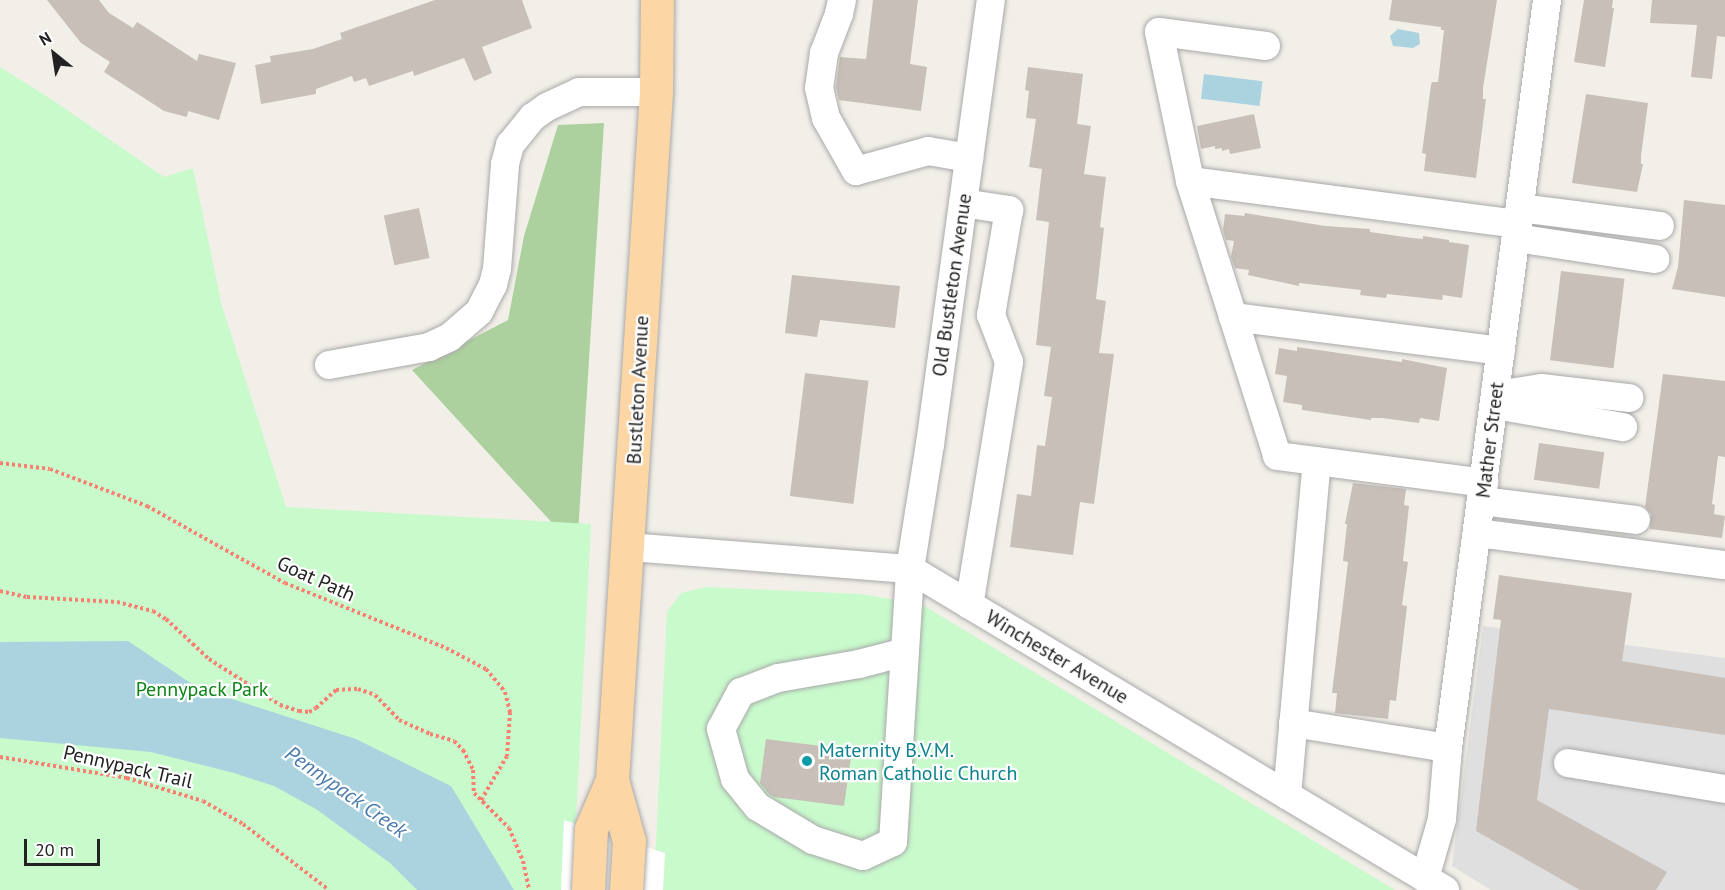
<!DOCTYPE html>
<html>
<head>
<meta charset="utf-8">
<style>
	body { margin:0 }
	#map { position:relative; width:1725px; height:890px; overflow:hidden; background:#f2efe9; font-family:"PT Sans",sans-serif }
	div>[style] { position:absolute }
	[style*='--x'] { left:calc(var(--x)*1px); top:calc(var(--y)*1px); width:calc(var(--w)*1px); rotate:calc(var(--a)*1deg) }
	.residential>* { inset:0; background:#e0dfdf }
	.forest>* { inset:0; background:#add19e }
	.park>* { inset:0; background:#c8facc }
	.water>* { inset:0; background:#aad3df; transform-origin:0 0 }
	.pier>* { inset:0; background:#fff }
	.building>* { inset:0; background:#c7bfb8; transform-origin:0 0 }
	.path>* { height:4px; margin-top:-2px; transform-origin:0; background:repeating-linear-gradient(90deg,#fa8072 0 3px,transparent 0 6px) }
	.roads { filter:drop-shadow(0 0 2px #a9a9a9) drop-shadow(0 0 2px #a9a9a9) }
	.minor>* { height:28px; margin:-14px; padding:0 14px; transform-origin:14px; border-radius:14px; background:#fff }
	.major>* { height:33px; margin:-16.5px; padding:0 16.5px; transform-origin:16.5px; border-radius:16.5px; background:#fcd6a4 }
	.dots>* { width:16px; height:16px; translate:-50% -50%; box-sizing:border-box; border:3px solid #fff; border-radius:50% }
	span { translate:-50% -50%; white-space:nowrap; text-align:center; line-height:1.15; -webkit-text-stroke:4.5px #fff; paint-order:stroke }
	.street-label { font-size:20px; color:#222 }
	.park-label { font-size:20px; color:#0c8416 }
	.culture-label { font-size:20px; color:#0d838f }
	.left { translate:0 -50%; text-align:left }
	.water-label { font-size:21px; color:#4a7aab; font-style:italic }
	.north { position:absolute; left:24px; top:24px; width:60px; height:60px; -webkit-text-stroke:4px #fff; paint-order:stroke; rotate:330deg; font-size:16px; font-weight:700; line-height:24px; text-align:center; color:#222 }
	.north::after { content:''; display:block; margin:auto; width:21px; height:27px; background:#222; clip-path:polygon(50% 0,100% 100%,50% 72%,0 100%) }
	.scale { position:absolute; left:24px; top:839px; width:76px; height:27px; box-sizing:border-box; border:3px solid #222; border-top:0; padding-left:8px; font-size:18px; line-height:21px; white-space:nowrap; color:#222; -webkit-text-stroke:4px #fff; paint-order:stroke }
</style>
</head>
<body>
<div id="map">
	<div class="residential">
		<i style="clip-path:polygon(1483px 626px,1725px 658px,1725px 890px,1491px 890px,1452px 866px)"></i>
	</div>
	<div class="forest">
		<i style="clip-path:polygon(604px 123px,577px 550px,412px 370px,508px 320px,524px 236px,558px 125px)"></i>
	</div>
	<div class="park">
		<i style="clip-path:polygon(0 67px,54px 101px,164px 177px,193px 168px,222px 306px,286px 507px,591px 524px,575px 841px,652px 864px,656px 844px,667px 612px,681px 593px,706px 587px,860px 594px,921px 604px,1395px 890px,0 890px)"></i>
	</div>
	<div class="water">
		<i style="clip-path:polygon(1398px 29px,1419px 33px,1420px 44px,1413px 48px,1393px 46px,1390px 36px)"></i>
		<i style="left:1204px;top:74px;width:59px;height:25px;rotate:7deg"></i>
		<i style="clip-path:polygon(128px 641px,198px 688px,356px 739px,451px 786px,514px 890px,417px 890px,390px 863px,316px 809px,274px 786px,234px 773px,151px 752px,0 738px,0 642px)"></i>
	</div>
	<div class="pier">
		<i style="clip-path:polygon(564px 820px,665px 853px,663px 890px,561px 890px)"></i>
	</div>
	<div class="building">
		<i style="clip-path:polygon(47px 0,99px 0,109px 13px,133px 28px,137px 22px,197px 61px,199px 54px,236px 63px,219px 120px,188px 111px,187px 117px,164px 111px,104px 72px,110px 62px,81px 43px)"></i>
		<i style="clip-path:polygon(435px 0,522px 0,532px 28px,482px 47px,492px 73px,474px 81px,464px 58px,414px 76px,413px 71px,369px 86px,366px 78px,354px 82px,352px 76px,316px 89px,316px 94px,261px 104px,255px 65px,271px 62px,270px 56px,313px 49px,342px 39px,340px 33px)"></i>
		<i style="clip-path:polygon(873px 0,918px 0,910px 64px,927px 67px,921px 111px,839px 100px,836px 87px,840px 57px,866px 59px)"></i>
		<i style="clip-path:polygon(1392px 0,1497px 0,1483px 88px,1483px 99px,1486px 99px,1476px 178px,1424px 171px,1426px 154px,1422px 153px,1431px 85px,1432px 82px,1438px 82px,1444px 30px,1441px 30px,1441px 27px,1389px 20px)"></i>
		<i style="clip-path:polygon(1584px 0,1613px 0,1612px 8px,1614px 8px,1605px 67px,1574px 62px)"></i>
		<i style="clip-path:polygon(1652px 0,1725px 0,1725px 37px,1717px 36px,1712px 79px,1691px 77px,1697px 25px,1650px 23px)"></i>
		<i style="clip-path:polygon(1028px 67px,1083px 74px,1077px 124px,1091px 126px,1084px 174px,1106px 177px,1100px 227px,1104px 228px,1096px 299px,1106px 301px,1099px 353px,1114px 354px,1094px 504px,1080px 502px,1073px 555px,1010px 547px,1017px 494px,1031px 496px,1037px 445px,1045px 446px,1052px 397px,1044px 396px,1051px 347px,1036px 345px,1049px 222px,1036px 220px,1042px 169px,1029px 167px,1036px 119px,1026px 118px,1029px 91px,1025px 90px)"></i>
		<i style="clip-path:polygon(1586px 94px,1648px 103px,1641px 156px,1641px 164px,1643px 164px,1637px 192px,1572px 183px)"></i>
		<i style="clip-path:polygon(1254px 114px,1261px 148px,1230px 154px,1229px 149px,1222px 151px,1222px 148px,1215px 149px,1215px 146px,1201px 149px,1197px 126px)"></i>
		<i style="clip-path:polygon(1684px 200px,1725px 205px,1725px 297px,1672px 289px,1678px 267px)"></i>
		<i style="left:419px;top:208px;width:51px;height:36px;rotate:78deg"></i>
		<i style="clip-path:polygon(1245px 213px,1325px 226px,1370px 229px,1370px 232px,1412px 238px,1423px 239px,1423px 236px,1449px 240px,1449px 242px,1469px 245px,1462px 298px,1443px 295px,1442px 300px,1387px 294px,1386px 298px,1360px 295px,1361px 290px,1299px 283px,1299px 286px,1248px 275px,1249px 270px,1235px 268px,1231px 257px,1234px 241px,1226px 240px,1223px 230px,1225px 214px,1244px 216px)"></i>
		<i style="left:1561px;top:271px;width:64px;height:90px;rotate:7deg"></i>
		<i style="clip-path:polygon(792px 275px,900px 286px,895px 328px,820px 320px,817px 337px,785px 333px)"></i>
		<i style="clip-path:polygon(1297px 347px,1402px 362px,1402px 359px,1447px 368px,1439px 421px,1420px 418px,1419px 423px,1382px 418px,1371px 418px,1371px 420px,1302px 410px,1302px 405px,1283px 402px,1287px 376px,1275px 374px,1279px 348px,1297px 351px)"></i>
		<i style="left:805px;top:373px;width:64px;height:124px;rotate:7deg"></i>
		<i style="clip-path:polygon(1663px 374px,1725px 381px,1725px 457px,1718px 456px,1712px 504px,1715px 505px,1714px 514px,1725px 516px,1722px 538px,1650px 529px,1651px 514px,1645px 507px)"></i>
		<i style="left:1539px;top:443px;width:66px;height:37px;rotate:8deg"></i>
		<i style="clip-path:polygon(1353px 483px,1406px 489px,1404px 505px,1409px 506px,1403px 561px,1408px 562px,1402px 605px,1407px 606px,1396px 701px,1390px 700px,1388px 719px,1335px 713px,1337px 693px,1332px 693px,1348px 562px,1343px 561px,1347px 524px,1345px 524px)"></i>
		<i style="clip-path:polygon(1499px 575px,1632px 593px,1622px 661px,1725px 678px,1725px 735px,1549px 709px,1537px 800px,1667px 872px,1656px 890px,1580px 890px,1476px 831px,1501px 620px,1493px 619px)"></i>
		<i style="clip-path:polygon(766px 739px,852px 750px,844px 806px,774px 797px,769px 794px,760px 783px)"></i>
	</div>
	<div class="path">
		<i style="--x:0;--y:463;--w:50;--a:6.8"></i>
		<i style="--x:50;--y:469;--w:104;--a:20.9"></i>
		<i style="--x:147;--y:506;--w:158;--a:29.2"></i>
		<i style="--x:285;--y:583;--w:174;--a:22"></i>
		<i style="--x:446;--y:648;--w:45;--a:27.7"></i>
		<i style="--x:486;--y:669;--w:30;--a:50"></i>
		<i style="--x:505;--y:692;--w:21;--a:76"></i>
		<i style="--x:510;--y:712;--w:44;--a:93.9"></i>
		<i style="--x:507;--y:756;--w:53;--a:120.4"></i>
		<i style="--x:0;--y:591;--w:28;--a:13"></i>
		<i style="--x:27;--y:597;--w:90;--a:3.2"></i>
		<i style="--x:117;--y:602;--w:37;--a:14"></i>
		<i style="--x:153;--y:611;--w:15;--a:32"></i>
		<i style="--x:166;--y:619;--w:59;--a:42.9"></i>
		<i style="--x:209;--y:659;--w:85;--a:32.9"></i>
		<i style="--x:280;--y:705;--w:20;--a:18"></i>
		<i style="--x:299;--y:711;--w:10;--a:6"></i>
		<i style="--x:309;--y:712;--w:8;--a:-30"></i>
		<i style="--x:316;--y:708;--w:27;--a:-42"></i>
		<i style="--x:336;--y:690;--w:22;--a:-3"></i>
		<i style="--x:358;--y:689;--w:18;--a:19"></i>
		<i style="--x:375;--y:695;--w:35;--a:46"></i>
		<i style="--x:399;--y:720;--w:34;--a:24"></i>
		<i style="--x:430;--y:734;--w:25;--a:16"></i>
		<i style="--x:454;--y:741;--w:13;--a:45"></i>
		<i style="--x:463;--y:750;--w:22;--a:63"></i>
		<i style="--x:473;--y:770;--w:23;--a:88"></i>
		<i style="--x:474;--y:793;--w:49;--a:45"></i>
		<i style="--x:509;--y:828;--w:36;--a:67"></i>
		<i style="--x:523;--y:861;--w:30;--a:78"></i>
		<i style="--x:0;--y:757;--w:129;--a:9.4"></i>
		<i style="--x:127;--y:778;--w:79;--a:16.8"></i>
		<i style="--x:203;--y:801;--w:46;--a:29.9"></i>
		<i style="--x:243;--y:824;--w:108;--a:37.5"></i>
	</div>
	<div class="roads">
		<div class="minor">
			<i style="--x:842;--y:0;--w:14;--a:102"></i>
			<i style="--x:839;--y:14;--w:42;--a:111"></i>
			<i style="--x:824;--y:53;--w:35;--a:98"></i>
			<i style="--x:819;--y:88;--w:31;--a:77"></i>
			<i style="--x:826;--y:118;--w:61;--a:60.5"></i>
			<i style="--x:856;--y:171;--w:75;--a:-15.5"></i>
			<i style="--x:928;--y:151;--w:42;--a:9.7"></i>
			<i style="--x:1266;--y:46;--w:108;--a:-172.5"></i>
			<i style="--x:1159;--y:32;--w:152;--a:78.2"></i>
			<i style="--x:1190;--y:181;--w:331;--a:7.5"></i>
			<i style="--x:1190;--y:181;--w:288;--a:72.4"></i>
			<i style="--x:1277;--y:456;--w:209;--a:7.4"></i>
			<i style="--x:963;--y:203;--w:47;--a:8.7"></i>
			<i style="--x:1009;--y:210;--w:107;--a:99.7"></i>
			<i style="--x:991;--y:315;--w:50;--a:69"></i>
			<i style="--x:1009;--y:362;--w:246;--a:99.3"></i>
			<i style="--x:1520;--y:208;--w:141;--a:7.3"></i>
			<i style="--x:1516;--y:238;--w:141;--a:8.6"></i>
			<i style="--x:1233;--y:317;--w:270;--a:7.2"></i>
			<i style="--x:329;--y:365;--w:102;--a:-10.2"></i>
			<i style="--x:429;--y:347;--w:23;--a:-25"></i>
			<i style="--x:450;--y:337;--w:38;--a:-41"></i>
			<i style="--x:479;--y:312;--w:30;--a:-63"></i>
			<i style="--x:493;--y:285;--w:16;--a:-76"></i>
			<i style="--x:497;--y:269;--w:105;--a:-85.6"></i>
			<i style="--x:505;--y:164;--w:20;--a:-75"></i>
			<i style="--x:510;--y:145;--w:36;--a:-51"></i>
			<i style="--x:533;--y:117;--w:17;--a:-36"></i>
			<i style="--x:547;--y:107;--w:35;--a:-25"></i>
			<i style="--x:579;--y:92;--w:77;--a:0"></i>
			<i style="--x:1496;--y:395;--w:46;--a:-8.8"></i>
			<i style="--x:1541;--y:388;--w:89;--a:6.5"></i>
			<i style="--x:1495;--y:405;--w:130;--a:9.8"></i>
			<i style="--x:1482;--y:501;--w:155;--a:7"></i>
			<i style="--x:1477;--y:533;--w:250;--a:7.4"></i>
			<i style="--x:629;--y:547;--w:282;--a:4.5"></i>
			<i style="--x:910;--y:569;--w:624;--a:30.96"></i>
			<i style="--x:905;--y:652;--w:48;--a:165.4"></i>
			<i style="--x:859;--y:664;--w:82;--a:170.2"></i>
			<i style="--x:778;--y:678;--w:40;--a:159"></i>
			<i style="--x:741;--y:692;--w:42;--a:118.4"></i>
			<i style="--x:721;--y:729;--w:52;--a:74.4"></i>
			<i style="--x:735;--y:779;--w:36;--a:51"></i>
			<i style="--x:758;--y:807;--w:64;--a:31"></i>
			<i style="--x:813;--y:840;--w:52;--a:17.7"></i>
			<i style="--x:863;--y:856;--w:33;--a:-25"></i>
			<i style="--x:893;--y:842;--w:274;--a:-86.4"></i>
			<i style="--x:910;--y:569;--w:127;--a:-80.9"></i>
			<i style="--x:930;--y:444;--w:448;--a:-82.2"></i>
			<i style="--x:1293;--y:723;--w:157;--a:9.2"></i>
			<i style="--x:1568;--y:763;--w:159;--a:9.4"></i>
			<i style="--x:1287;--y:795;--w:335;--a:-84.9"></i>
			<i style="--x:1425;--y:878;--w:61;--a:-73.9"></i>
			<i style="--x:1442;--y:819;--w:71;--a:-85.2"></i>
			<i style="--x:1448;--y:748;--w:755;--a:-82.46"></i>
		</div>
		<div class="major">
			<i style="--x:612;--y:780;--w:63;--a:74.4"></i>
			<i style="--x:629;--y:841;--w:49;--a:93.5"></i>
			<i style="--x:588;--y:890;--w:61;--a:-87.2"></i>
			<i style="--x:591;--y:829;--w:53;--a:-66.8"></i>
			<i style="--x:612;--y:780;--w:689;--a:-86.34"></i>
			<i style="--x:656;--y:92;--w:92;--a:-89.4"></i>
		</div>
	</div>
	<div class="dots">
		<i style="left:807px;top:761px;background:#0f9aa8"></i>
	</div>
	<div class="street-label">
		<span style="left:952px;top:285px;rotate:-82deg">Old Bustleton Avenue</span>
		<span style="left:638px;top:390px;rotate:-87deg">Bustleton Avenue</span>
		<span style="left:1490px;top:440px;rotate:-83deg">Mather Street</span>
		<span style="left:316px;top:579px;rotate:24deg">Goat Path</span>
		<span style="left:1057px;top:657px;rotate:31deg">Winchester Avenue</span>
		<span style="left:128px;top:767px;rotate:13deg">Pennypack Trail</span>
	</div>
	<div class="park-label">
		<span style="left:202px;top:689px">Pennypack Park</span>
	</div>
	<div class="culture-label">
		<span class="left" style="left:819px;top:762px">Maternity B.V.M.<br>Roman Catholic Church</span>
	</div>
	<div class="water-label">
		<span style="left:346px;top:792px;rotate:35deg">Pennypack Creek</span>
	</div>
	<div class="north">N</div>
	<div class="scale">20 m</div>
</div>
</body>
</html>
